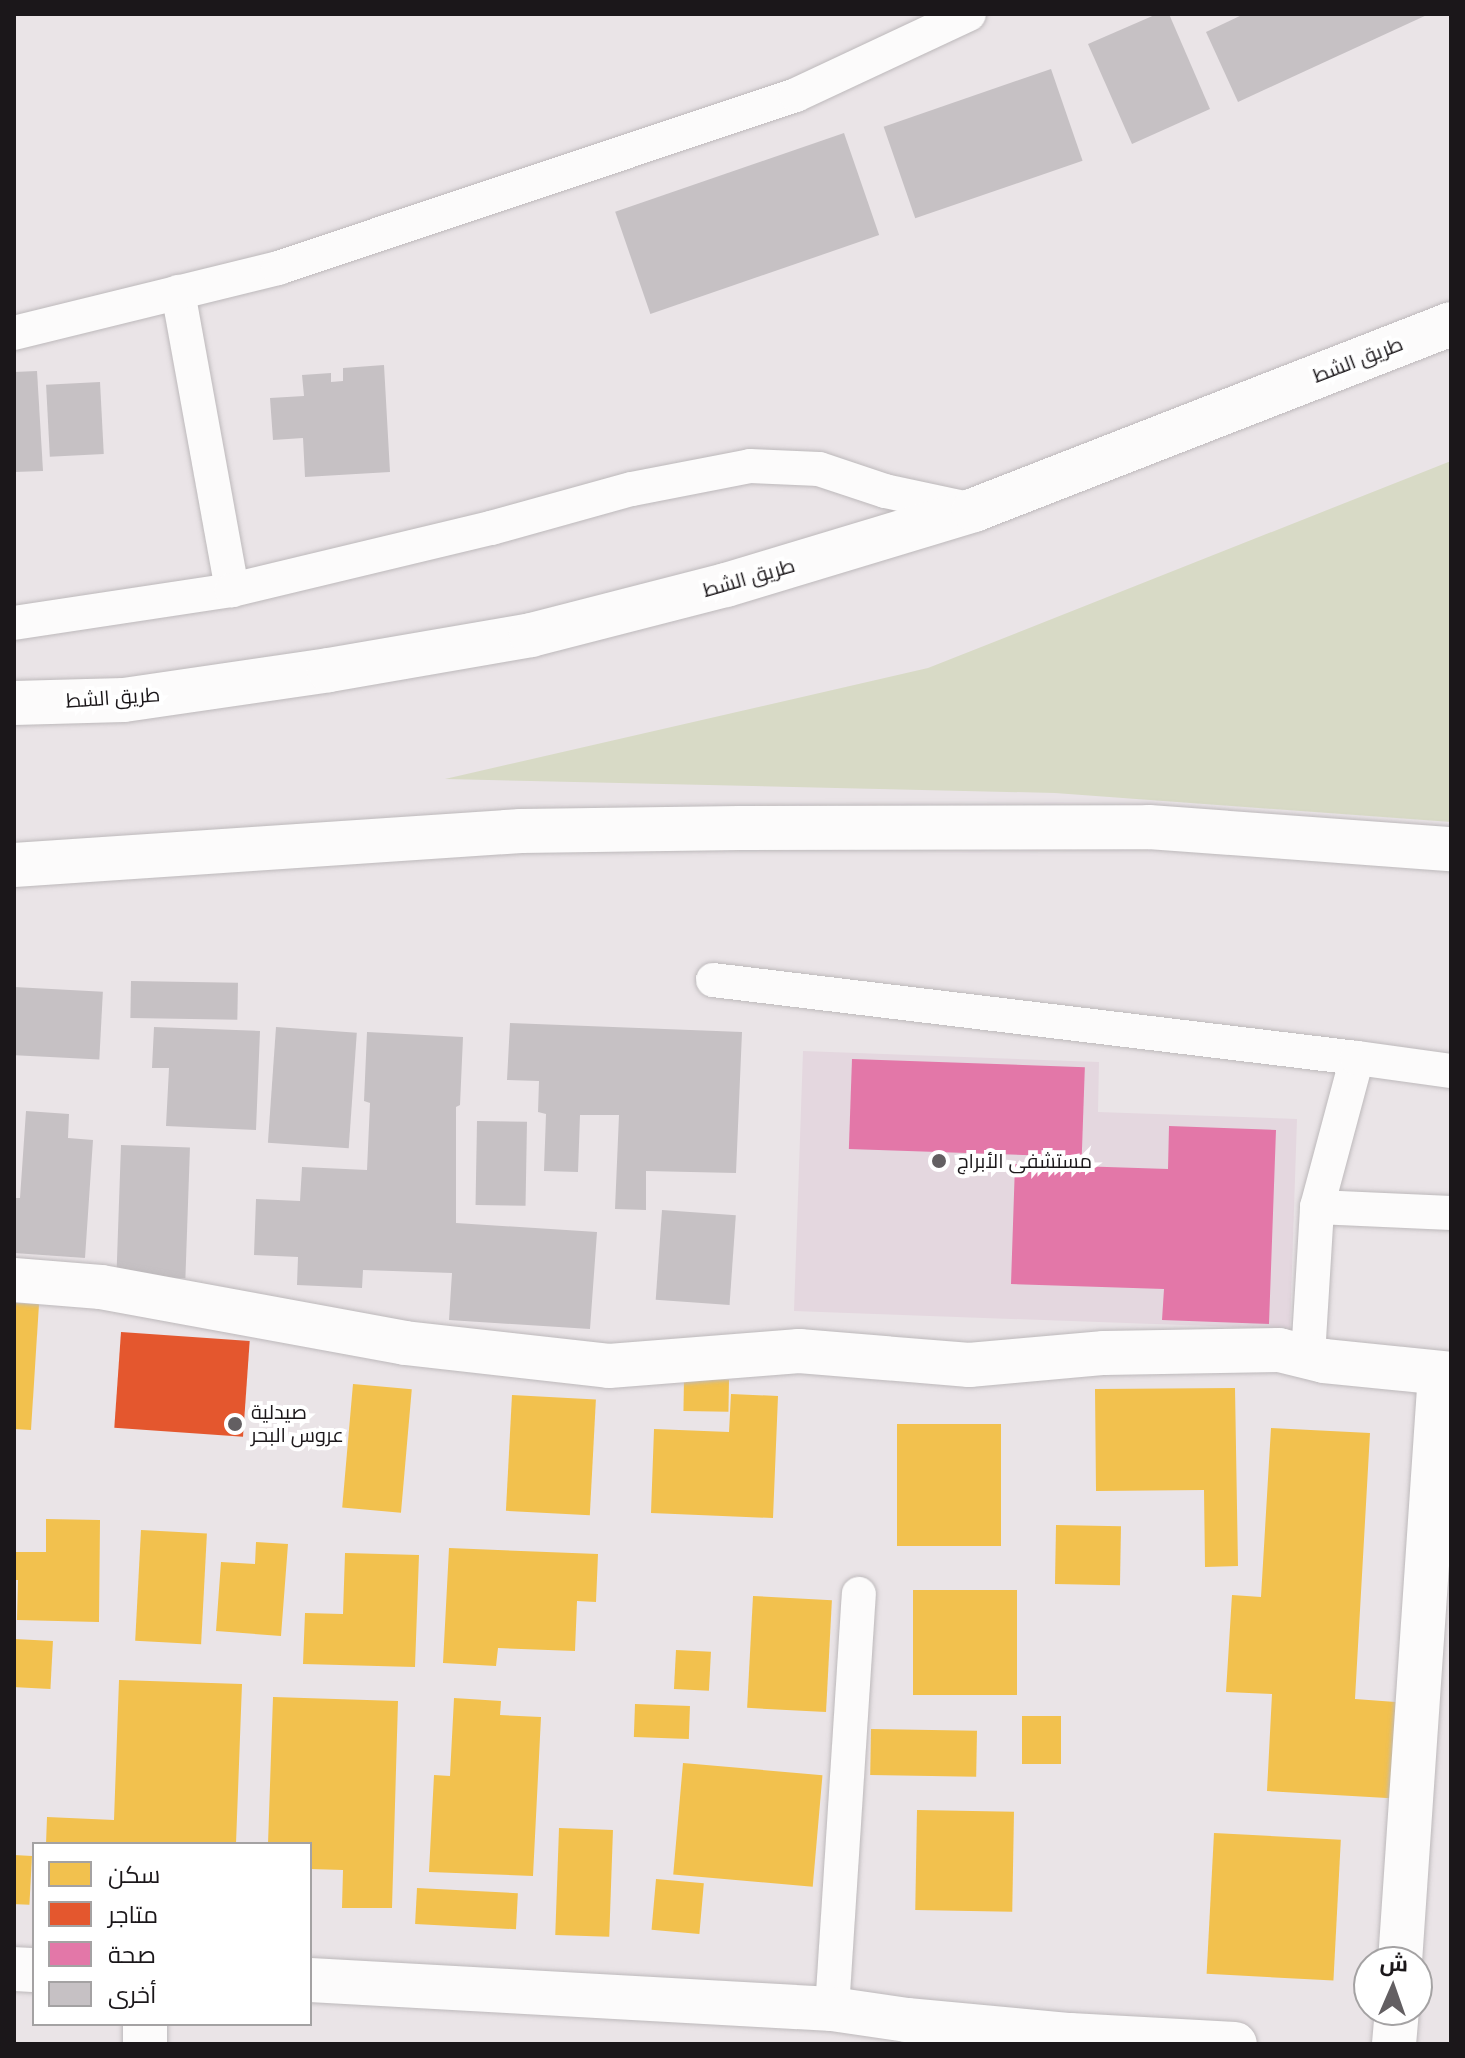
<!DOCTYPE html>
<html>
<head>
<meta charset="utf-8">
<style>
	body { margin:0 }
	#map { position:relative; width:1465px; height:2058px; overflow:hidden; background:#eae4e7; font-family:Roboto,Cairo,sans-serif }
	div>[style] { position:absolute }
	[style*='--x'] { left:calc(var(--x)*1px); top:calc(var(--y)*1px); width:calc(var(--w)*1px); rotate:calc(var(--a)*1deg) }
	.built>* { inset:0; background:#e4d7df }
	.green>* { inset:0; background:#d8dac6 }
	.homes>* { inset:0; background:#f2c14e; transform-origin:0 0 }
	.shops>* { inset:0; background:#e4572e; transform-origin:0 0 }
	.health>* { inset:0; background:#e377a8; transform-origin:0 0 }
	.building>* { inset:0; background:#c6c1c4; transform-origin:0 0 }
	.roads { filter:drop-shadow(0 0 2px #bdb9bb) drop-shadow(0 0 2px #bdb9bb) }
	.lane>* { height:34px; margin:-17px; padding:0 17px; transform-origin:17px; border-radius:17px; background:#fcfbfb }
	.street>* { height:44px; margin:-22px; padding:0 22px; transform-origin:22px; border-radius:22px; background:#fcfbfb }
	.highway>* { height:44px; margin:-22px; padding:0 22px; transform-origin:22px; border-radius:22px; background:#fcfbfb }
	.dots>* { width:22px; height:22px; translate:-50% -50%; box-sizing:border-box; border:4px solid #fff; border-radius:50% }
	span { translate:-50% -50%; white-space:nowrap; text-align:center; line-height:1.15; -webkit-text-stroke:8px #fff; paint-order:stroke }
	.street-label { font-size:20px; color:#1b171a }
	.poi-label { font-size:20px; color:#1b171a }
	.left { translate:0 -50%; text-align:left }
	.frame { position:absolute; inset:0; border:16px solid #1b171a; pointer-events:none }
	.legend { position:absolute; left:32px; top:1842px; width:280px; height:184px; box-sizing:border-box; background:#fff; border:2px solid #a4a2a3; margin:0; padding:10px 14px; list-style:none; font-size:24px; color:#1b171a }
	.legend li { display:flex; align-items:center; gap:16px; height:40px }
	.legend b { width:40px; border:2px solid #a4a2a3 }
	.north { position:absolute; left:1353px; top:1946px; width:80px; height:80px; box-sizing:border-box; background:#fff; border:2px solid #a4a2a3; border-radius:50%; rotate:2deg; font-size:22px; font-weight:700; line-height:32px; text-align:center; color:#1b171a }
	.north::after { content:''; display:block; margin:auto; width:28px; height:36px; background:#635f62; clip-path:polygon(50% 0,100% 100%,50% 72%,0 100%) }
</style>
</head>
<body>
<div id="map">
	<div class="built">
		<i style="clip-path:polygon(803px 1051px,1099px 1062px,1098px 1112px,1297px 1119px,1290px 1329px,794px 1311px)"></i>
	</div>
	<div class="green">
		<i style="clip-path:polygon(1451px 461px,1451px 822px,1055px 793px,445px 779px,928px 668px)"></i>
	</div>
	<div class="homes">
		<i style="clip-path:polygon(14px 1303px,39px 1304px,31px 1430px,14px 1429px)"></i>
		<i style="left:684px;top:1379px;width:45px;height:32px;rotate:1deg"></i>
		<i style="left:353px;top:1384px;width:59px;height:124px;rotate:5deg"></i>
		<i style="clip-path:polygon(1235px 1388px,1238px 1566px,1205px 1567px,1204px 1490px,1096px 1491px,1095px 1389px)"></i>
		<i style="clip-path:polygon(731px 1394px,778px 1396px,773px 1518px,651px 1513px,654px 1429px,729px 1432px)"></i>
		<i style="left:512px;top:1395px;width:84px;height:116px;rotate:3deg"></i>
		<i style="left:897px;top:1424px;width:104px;height:122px"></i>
		<i style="clip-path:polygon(1271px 1428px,1370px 1433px,1355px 1699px,1409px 1703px,1404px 1799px,1267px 1791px,1272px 1694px,1226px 1692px,1232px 1595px,1261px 1597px)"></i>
		<i style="clip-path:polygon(46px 1519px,100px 1520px,99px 1622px,17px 1620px,18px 1580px,14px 1580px,14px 1552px,46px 1552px)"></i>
		<i style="left:1056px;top:1525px;width:65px;height:59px;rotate:1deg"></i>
		<i style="left:141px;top:1530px;width:66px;height:111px;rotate:3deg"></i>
		<i style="clip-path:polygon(256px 1542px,288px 1544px,281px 1636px,216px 1631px,221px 1562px,255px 1564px)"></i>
		<i style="clip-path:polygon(449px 1548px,598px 1554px,596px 1602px,577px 1601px,575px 1651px,498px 1648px,496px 1666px,443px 1663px)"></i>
		<i style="clip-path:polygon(345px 1553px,419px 1555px,415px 1667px,303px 1664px,305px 1613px,343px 1614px)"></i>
		<i style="left:913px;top:1590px;width:104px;height:105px"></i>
		<i style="left:753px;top:1596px;width:79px;height:112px;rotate:3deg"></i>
		<i style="left:15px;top:1639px;width:38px;height:48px;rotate:3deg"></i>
		<i style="left:676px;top:1650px;width:35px;height:39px;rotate:3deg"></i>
		<i style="clip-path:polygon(119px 1680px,242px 1684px,236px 1844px,46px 1844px,47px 1817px,114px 1820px)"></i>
		<i style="clip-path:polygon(273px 1697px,398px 1701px,392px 1908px,342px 1908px,343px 1870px,310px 1869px,310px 1844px,268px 1844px)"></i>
		<i style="clip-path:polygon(454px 1698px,501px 1701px,500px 1715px,541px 1717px,533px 1876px,429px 1872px,434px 1775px,450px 1776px)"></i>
		<i style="left:635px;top:1704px;width:55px;height:33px;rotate:2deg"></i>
		<i style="left:1022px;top:1716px;width:39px;height:48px"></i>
		<i style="left:871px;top:1729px;width:106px;height:46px;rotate:1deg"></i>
		<i style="left:683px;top:1763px;width:140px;height:112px;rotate:5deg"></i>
		<i style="left:917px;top:1810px;width:97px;height:100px;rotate:1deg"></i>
		<i style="left:559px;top:1828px;width:54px;height:107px;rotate:2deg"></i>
		<i style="left:1214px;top:1833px;width:127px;height:141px;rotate:3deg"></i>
		<i style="left:14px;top:1855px;width:18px;height:49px;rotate:3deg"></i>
		<i style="left:656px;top:1879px;width:48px;height:51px;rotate:5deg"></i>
		<i style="left:417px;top:1888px;width:101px;height:36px;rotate:3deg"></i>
	</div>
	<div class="shops">
		<i style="left:121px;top:1332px;width:129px;height:96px;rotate:4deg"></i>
	</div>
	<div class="health">
		<i style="left:852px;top:1059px;width:233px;height:90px;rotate:2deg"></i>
		<i style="clip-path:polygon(1169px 1126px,1276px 1130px,1269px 1324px,1162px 1320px,1164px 1289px,1011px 1284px,1015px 1164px,1168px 1169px)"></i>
	</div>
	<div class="building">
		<i style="clip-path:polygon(1157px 14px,1169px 14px,1210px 109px,1132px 144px,1088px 44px)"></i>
		<i style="clip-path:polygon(1244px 14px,1429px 14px,1238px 102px,1206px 32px)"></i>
		<i style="left:1051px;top:69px;width:97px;height:177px;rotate:71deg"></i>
		<i style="left:844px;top:133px;width:108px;height:242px;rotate:71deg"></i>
		<i style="clip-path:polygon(384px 365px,390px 472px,305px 477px,303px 438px,273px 440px,270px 398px,304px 396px,302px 375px,331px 373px,331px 382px,343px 381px,343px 368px)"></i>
		<i style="clip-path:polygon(37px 371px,43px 471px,14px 472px,14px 372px)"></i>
		<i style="left:100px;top:382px;width:72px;height:54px;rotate:87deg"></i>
		<i style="left:131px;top:981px;width:107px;height:37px;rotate:1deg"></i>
		<i style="left:14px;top:987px;width:89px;height:68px;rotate:3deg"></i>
		<i style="clip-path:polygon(510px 1023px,742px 1032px,736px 1173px,646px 1171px,646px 1210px,615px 1209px,619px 1115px,580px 1115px,578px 1172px,544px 1171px,546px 1114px,538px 1112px,539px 1081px,507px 1080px)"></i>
		<i style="clip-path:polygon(154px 1027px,260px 1031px,256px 1130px,166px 1126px,169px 1068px,152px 1068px)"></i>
		<i style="left:276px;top:1027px;width:81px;height:116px;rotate:4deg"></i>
		<i style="clip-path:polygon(367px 1032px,463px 1037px,460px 1105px,456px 1107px,456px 1223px,597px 1232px,590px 1329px,449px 1320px,452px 1273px,363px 1270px,362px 1288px,297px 1285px,298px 1257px,254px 1255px,256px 1199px,300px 1201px,302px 1167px,367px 1170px,370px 1103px,364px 1101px)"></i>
		<i style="clip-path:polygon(26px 1111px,69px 1114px,68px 1138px,93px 1140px,85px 1258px,14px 1253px,14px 1198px,20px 1198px)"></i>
		<i style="left:477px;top:1121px;width:50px;height:84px;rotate:1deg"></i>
		<i style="left:121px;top:1145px;width:69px;height:131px;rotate:2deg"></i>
		<i style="left:662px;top:1210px;width:74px;height:90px;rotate:4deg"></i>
	</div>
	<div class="roads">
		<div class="lane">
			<i style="--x:178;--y:292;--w:303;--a:79.7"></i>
			<i style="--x:14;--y:333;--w:272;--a:-13.8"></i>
			<i style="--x:278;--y:268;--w:546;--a:-18.47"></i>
			<i style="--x:796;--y:95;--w:191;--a:-25.1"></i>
			<i style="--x:14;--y:623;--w:220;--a:-8.6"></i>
			<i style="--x:232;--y:590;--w:266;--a:-13.5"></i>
			<i style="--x:491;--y:528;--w:146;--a:-15.5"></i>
			<i style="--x:632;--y:489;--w:120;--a:-11"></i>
			<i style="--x:750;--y:466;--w:69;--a:2.5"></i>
			<i style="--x:819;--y:469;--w:70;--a:18.4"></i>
			<i style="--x:885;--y:491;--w:91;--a:12.1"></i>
			<i style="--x:713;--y:980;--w:649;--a:6.91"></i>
			<i style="--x:1317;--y:1207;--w:134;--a:2.6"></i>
			<i style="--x:1308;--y:1356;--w:149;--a:-86.5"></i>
			<i style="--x:1317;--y:1207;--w:154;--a:-75"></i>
			<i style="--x:1357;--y:1058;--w:95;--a:7.9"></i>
			<i style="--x:832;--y:2009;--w:416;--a:-86.3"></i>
		</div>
		<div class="street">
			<i style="--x:14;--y:1280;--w:87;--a:4.6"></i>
			<i style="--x:101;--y:1287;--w:309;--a:10.4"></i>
			<i style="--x:405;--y:1343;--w:205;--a:6.4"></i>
			<i style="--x:609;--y:1366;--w:191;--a:-4.5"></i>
			<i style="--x:799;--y:1351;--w:171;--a:4.7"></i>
			<i style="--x:969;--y:1365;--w:136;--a:-5.1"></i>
			<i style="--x:1104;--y:1353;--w:175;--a:-1"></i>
			<i style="--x:1279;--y:1350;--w:46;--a:13.7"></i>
			<i style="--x:1324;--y:1361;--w:128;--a:5.8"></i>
			<i style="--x:1400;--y:1962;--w:589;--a:-86.11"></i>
			<i style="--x:14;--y:1969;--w:20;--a:3"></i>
			<i style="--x:310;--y:1980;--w:523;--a:3.18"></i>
			<i style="--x:832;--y:2009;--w:76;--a:8.3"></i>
			<i style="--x:907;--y:2020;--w:164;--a:5.3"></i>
			<i style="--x:1070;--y:2035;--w:165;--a:3.1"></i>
			<i style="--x:145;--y:2044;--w:20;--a:-90"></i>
			<i style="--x:1394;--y:2044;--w:34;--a:-85"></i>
		</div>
		<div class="highway">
			<i style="--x:14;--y:703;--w:110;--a:-1.6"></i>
			<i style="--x:124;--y:700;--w:207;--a:-8.3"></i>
			<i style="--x:329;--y:670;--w:205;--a:-9.8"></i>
			<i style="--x:531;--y:635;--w:201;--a:-14.4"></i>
			<i style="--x:726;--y:585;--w:259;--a:-16.8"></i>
			<i style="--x:974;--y:510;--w:512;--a:-21.3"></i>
			<i style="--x:14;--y:865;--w:508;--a:-3.84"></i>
			<i style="--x:521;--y:831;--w:219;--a:-0.8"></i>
			<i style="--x:740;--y:828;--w:409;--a:-0.1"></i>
			<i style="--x:1149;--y:827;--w:303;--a:4.2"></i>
		</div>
	</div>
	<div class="dots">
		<i style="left:939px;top:1161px;background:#635f62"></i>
		<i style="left:235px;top:1424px;background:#635f62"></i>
	</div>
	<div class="street-label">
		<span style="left:1358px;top:360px;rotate:-21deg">طريق الشط</span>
		<span style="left:749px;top:578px;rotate:-16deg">طريق الشط</span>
		<span style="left:113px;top:698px;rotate:-4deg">طريق الشط</span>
	</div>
	<div class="poi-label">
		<span class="left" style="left:957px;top:1161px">مستشفى الأبراج</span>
		<span class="left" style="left:251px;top:1424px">صيدلية<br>عروس البحر</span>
	</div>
	<div class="frame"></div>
	<ul class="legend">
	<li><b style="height:22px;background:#f2c14e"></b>سكن</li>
	<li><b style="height:22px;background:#e4572e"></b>متاجر</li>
	<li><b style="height:22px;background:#e377a8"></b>صحة</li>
	<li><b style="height:22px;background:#c6c1c4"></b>أخرى</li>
	</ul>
	<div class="north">ش</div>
</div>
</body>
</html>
